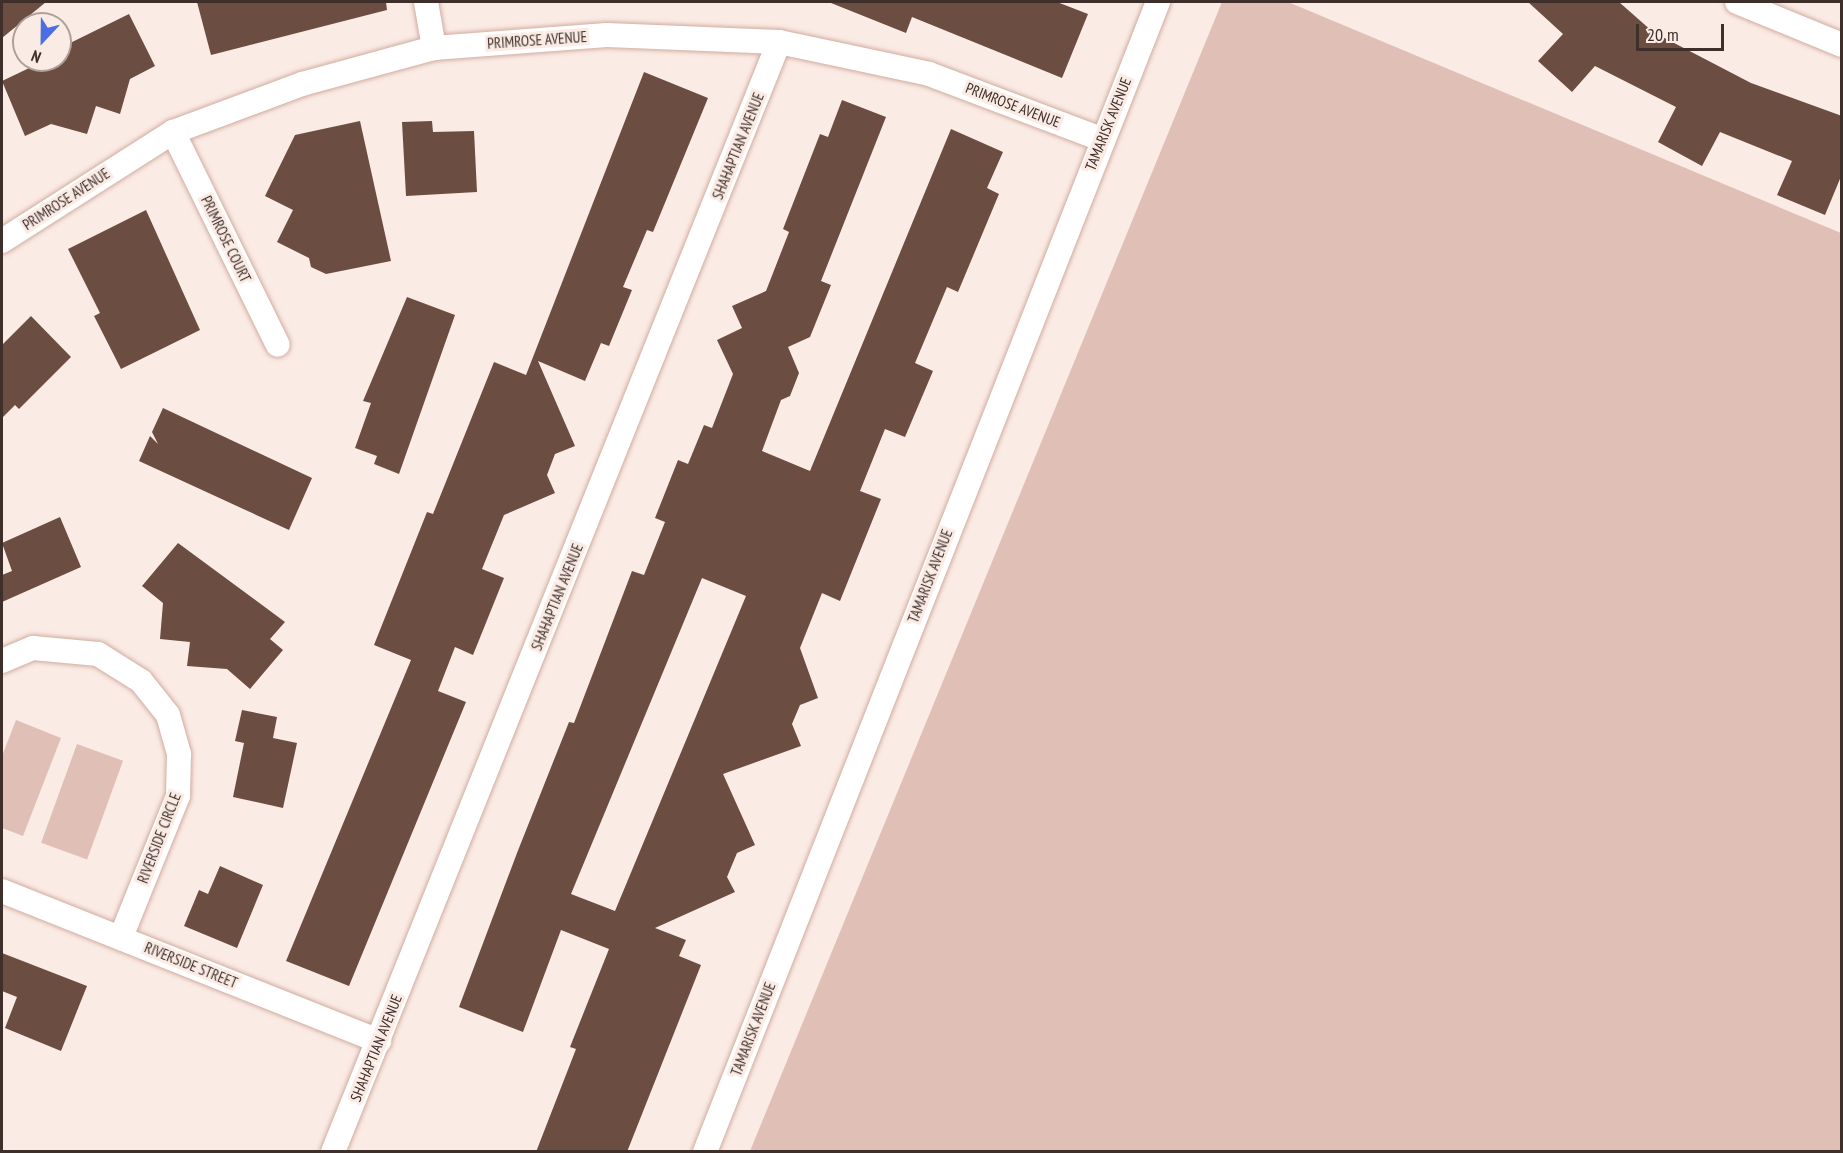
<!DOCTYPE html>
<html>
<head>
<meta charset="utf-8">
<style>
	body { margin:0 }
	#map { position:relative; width:1843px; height:1153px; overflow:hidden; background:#fbebe5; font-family:"PT Sans Narrow",sans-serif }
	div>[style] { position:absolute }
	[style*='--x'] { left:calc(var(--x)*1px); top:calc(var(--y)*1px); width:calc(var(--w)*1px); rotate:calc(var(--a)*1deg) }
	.green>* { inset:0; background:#e0c0b6; transform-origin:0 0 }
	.building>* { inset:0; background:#6b4d42 }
	.roads { filter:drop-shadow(0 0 2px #d0ac9f) drop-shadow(0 0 2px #d0ac9f) }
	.street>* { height:24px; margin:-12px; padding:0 12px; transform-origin:12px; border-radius:12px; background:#fff }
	span { translate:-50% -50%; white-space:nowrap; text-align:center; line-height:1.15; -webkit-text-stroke:6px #fbebe5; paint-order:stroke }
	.street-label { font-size:15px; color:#3e2f2a }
	.frame { position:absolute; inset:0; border:3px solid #3e2f2a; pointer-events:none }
	.north { position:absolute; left:12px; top:12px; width:60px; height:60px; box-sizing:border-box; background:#fbebe5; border:2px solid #afa09a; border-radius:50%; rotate:202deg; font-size:16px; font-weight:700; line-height:24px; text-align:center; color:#3e2f2a }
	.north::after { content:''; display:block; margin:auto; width:21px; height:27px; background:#4c6ee2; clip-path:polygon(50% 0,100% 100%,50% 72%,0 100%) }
	.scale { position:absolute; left:1636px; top:24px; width:88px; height:27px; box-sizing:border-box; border:3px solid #3e2f2a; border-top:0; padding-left:8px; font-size:18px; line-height:21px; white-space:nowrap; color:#3e2f2a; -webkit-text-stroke:4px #fbebe5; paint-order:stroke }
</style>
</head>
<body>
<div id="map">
	<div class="green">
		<i style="clip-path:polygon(1222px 2px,1288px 2px,1841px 233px,1841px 1151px,750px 1151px)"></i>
		<i style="clip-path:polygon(16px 720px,61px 738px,23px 836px,2px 828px,2px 756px)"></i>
		<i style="left:77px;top:744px;width:49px;height:105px;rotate:20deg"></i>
	</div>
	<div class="building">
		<i style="clip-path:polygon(2px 2px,46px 2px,2px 38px)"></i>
		<i style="clip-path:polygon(197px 2px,386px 2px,387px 10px,211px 55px)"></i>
		<i style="clip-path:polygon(1057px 2px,1088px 14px,1062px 78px,912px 17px,906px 33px,831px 3px)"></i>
		<i style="clip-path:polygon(1528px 2px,1619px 2px,1653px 32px,1751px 83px,1842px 116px,1842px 174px,1825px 215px,1777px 195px,1792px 161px,1720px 132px,1702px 166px,1658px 142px,1676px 107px,1595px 66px,1572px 92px,1538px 61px,1563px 34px)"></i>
		<i style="clip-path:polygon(129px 14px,155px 66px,130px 79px,120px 114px,96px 106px,87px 134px,51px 124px,25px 136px,2px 81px,46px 60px,60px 60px,60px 48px)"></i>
		<i style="clip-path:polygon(644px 72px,708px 98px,653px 232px,647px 230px,623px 287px,632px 290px,609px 346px,601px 343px,585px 381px,538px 361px,575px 446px,555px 454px,547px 475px,555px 493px,504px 515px,482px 569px,504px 578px,473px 655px,455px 647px,438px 691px,466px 702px,349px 986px,286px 961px,411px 660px,374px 645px,427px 512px,433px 514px,494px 362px,526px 375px)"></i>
		<i style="clip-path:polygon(evenodd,842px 100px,886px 117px,821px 281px,831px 285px,810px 337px,788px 347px,799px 373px,790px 396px,781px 400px,762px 451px,810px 471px,951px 129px,1003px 152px,987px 188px,999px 194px,958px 292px,947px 287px,915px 363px,933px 371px,905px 437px,885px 429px,860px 491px,881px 499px,840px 601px,822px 593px,800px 648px,818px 698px,800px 705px,792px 724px,801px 746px,723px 774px,755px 845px,737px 853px,727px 877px,735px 892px,655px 928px,686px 940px,679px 956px,701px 965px,627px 1152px,536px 1152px,576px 1049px,570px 1047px,609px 949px,561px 930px,523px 1032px,459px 1007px,517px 853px,569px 722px,574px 723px,632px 571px,644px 575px,665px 522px,655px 518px,678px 460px,688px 464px,704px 425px,712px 428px,733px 374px,717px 340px,742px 328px,732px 306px,766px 291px,789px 232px,783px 229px,820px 134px,828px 137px,842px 100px,702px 578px,746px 596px,615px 911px,571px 894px,702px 578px)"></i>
		<i style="clip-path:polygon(360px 121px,391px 261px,326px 274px,311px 267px,309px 258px,277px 242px,293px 210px,265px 196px,295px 135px)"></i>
		<i style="clip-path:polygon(432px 121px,433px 132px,474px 131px,477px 192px,406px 196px,402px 122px)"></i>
		<i style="clip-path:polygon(146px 210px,200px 330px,121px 369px,94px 316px,100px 313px,68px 249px)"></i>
		<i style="clip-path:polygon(407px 297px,455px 315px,399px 474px,374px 464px,377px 456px,355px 448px,371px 403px,363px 401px)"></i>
		<i style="clip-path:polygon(31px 316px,71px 357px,19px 409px,15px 405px,2px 418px,2px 345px)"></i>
		<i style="clip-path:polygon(163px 408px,312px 478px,289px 530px,139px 461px,150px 436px,158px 444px,152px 432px)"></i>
		<i style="clip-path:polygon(60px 517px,81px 567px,2px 602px,2px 575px,12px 571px,2px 543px)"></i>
		<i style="clip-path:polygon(178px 543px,285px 622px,270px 639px,283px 650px,250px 689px,227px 669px,187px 666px,190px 642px,160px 639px,163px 603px,142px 586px)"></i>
		<i style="clip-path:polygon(242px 710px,277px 717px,273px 738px,297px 743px,283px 808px,233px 797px,244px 743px,235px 741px)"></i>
		<i style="clip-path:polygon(220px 866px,263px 885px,237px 948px,184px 926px,199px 890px,208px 894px)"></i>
		<i style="clip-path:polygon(2px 953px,87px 986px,61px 1051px,5px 1028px,17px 997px,2px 991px)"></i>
	</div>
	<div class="roads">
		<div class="street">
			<i style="--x:426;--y:2;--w:47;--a:80.1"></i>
			<i style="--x:1737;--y:2;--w:113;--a:22.3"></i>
			<i style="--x:173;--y:132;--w:237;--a:63.8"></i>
			<i style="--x:2;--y:241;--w:203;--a:-32.5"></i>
			<i style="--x:173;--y:132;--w:138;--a:-20.4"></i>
			<i style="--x:302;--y:84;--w:137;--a:-15.3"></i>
			<i style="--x:434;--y:48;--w:173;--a:-4.3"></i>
			<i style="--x:607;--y:35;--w:172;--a:2.3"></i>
			<i style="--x:779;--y:42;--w:153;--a:12"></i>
			<i style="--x:929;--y:74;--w:184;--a:20.7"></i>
			<i style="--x:2;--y:661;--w:34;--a:-23"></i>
			<i style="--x:33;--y:648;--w:65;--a:5.3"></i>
			<i style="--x:98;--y:654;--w:51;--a:32.1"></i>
			<i style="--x:141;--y:681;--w:43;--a:51.5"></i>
			<i style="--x:168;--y:715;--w:41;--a:74.2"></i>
			<i style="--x:179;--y:754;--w:42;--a:91.4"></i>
			<i style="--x:178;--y:796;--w:152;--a:112"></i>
			<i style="--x:2;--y:891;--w:406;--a:21.7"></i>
			<i style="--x:333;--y:1152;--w:1196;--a:-68.11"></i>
			<i style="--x:705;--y:1152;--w:1236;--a:-68.5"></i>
		</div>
	</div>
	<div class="street-label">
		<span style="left:537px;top:40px;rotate:-4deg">PRIMROSE AVENUE</span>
		<span style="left:1013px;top:105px;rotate:21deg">PRIMROSE AVENUE</span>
		<span style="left:1108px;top:124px;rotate:-68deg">TAMARISK AVENUE</span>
		<span style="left:738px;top:146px;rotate:-68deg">SHAHAPTIAN AVENUE</span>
		<span style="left:66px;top:199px;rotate:-33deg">PRIMROSE AVENUE</span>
		<span style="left:226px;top:239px;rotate:64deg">PRIMROSE COURT</span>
		<span style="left:930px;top:576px;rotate:-69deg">TAMARISK AVENUE</span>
		<span style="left:557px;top:597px;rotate:-68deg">SHAHAPTIAN AVENUE</span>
		<span style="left:159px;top:838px;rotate:-69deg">RIVERSIDE CIRCLE</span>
		<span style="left:191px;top:965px;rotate:22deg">RIVERSIDE STREET</span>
		<span style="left:753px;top:1029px;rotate:-69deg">TAMARISK AVENUE</span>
		<span style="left:376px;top:1048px;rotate:-68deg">SHAHAPTIAN AVENUE</span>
	</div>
	<div class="frame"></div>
	<div class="north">N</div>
	<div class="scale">20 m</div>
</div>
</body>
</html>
